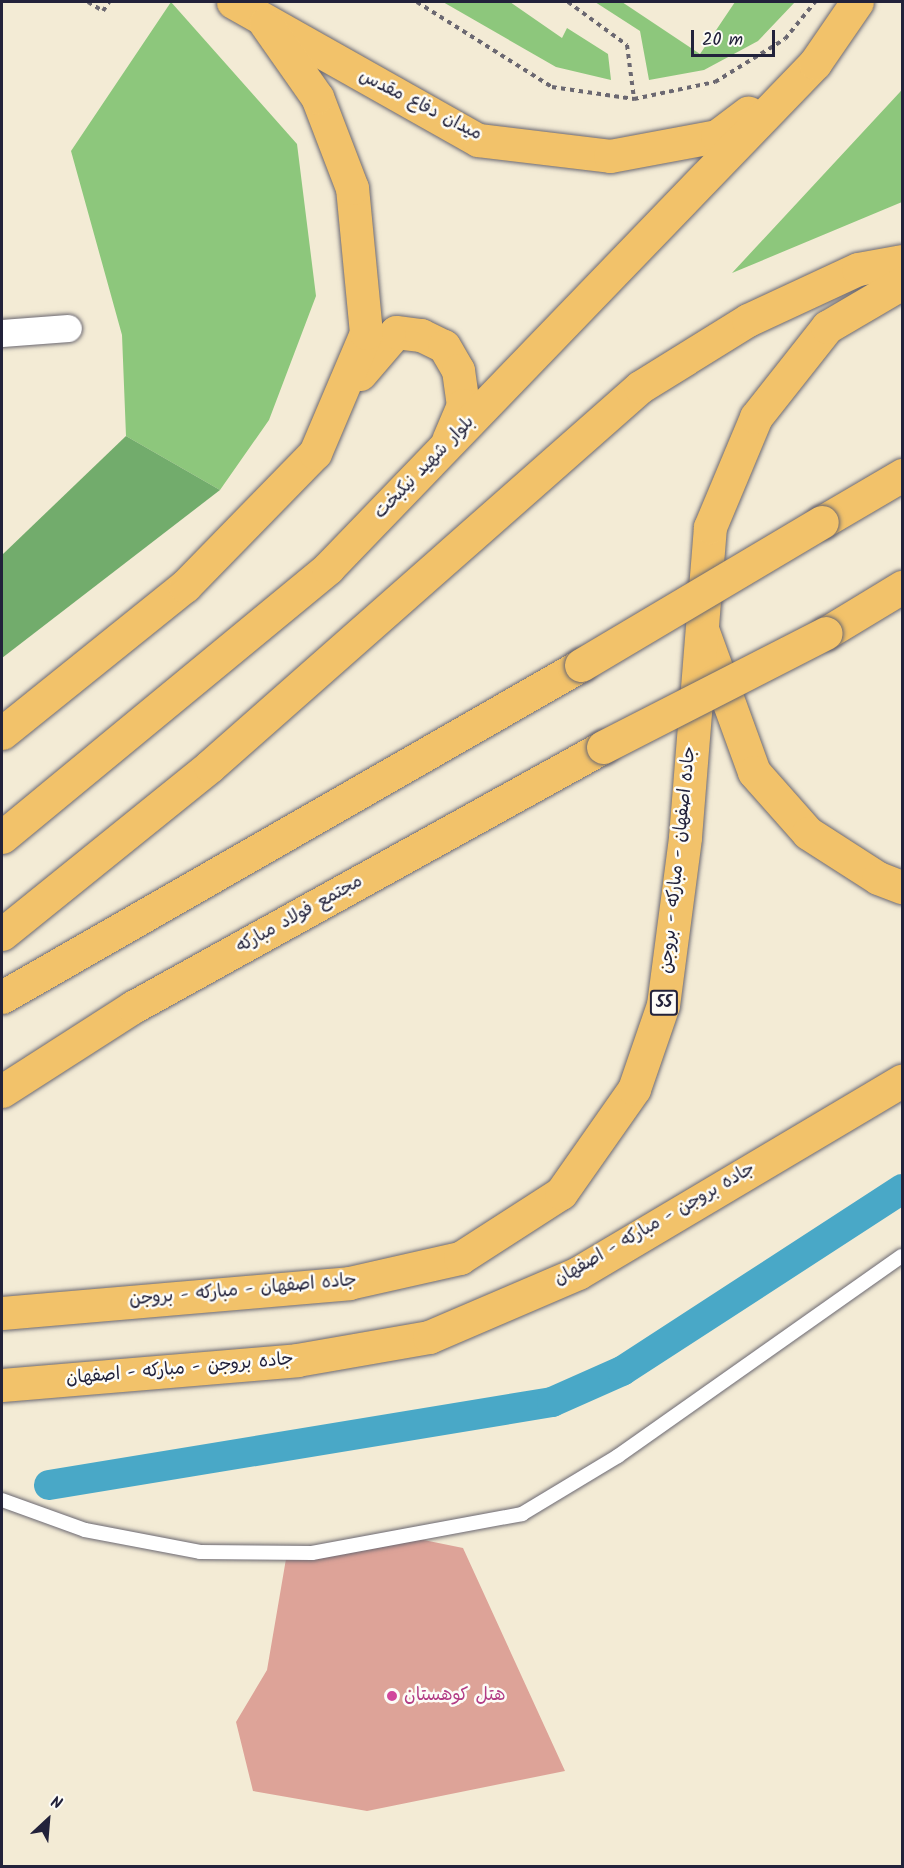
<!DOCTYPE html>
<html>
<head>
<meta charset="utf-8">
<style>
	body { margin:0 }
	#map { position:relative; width:904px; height:1868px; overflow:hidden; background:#f3ebd5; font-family:Kalam,"Playpen Sans Arabic",sans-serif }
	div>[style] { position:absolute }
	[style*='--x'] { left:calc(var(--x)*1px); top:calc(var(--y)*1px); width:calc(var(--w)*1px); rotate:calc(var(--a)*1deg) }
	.green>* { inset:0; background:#8dc77c }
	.forest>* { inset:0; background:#72ac6c }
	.canal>* { height:30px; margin:-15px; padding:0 15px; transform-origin:15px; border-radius:15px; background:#49a8c7 }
	.building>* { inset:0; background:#dda398 }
	.path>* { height:4px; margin-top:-2px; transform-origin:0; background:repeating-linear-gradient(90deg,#6b6871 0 4.5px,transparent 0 9px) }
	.roads { filter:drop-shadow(0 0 2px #6b6871) drop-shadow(0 0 2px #6b6871) }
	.service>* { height:14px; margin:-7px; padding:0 7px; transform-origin:7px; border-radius:7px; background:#fff }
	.minor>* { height:27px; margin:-13.5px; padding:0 13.5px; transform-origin:13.5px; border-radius:13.5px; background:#fff }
	.primary>* { height:33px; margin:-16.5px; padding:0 16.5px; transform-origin:16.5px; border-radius:16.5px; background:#f2c26a }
	.trunk>* { height:33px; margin:-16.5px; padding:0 16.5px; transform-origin:16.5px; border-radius:16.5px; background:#f2c26a }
	.bridges { filter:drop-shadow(0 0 2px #6b6871) drop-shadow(0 0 2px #6b6871) }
	.trunk-bridge>* { height:33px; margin:-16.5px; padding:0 16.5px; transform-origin:16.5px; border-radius:16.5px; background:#f2c26a }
	.dots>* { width:16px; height:16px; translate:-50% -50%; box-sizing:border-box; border:3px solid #fdfcf7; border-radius:50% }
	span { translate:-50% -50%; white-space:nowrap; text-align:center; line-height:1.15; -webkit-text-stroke:5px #fdfcf7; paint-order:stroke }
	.shield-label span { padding:2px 4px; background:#fdfcf7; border:2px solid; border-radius:4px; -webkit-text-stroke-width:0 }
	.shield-label { font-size:16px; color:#22223b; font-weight:700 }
	.street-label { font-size:18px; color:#22223b }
	.hotel-label { font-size:18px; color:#b23c85 }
	.left { translate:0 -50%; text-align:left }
	.frame { position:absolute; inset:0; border:3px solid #22223b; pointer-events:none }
	.north { position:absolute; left:18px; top:1790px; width:60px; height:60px; -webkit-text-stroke:4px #fdfcf7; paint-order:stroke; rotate:26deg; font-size:16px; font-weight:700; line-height:24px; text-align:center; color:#22223b }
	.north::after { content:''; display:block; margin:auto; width:21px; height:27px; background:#22223b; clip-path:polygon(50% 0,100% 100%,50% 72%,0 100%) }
	.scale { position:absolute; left:691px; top:30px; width:84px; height:27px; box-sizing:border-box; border:3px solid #22223b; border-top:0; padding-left:8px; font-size:18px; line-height:21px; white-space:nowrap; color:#22223b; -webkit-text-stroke:4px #fdfcf7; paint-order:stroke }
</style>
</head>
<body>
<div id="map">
	<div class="green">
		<i style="clip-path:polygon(171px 2px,297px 144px,316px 296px,269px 420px,220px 490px,126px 436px,122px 335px,71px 151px)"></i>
		<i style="clip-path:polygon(443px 2px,510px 2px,562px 38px,567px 28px,608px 54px,611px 80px,556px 67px)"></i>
		<i style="clip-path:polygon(595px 2px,622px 2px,700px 54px,735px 2px,795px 2px,758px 41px,704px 70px,649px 80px,640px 31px)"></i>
		<i style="clip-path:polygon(902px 89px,902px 202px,732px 273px,900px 92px)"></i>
	</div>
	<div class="forest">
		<i style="clip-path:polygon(126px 436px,220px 490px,2px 658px,2px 555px)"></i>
	</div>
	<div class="canal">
		<i style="--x:49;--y:1485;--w:510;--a:-9.37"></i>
		<i style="--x:552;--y:1402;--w:77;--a:-23.9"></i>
		<i style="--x:622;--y:1371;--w:334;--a:-33"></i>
	</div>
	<div class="building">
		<i style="clip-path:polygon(404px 1536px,463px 1548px,565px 1771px,367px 1811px,253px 1791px,236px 1722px,267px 1670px,287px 1553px)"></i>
	</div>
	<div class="path">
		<i style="--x:88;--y:2;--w:17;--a:31"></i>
		<i style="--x:103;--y:11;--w:11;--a:-56"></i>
		<i style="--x:417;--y:2;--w:160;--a:32.2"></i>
		<i style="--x:552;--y:87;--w:83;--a:8.3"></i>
		<i style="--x:634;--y:99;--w:83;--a:-11.9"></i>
		<i style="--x:715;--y:82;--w:82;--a:-31.6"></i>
		<i style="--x:785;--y:39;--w:48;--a:-51"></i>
		<i style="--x:568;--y:2;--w:73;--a:36.1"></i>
		<i style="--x:627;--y:45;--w:54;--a:82.6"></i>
	</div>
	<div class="roads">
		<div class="service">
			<i style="--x:2;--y:1500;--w:88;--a:19.9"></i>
			<i style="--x:85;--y:1530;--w:117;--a:10.8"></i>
			<i style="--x:200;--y:1552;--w:112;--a:0.5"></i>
			<i style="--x:312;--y:1553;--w:214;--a:-10.5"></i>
			<i style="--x:522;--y:1514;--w:112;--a:-31.1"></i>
			<i style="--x:618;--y:1456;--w:347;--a:-35.2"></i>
		</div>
		<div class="minor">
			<i style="--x:2;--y:333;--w:66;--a:-4.3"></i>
		</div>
		<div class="primary">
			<i style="--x:233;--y:2;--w:281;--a:29.4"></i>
			<i style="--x:478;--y:140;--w:133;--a:6.9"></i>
			<i style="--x:610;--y:156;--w:109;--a:-10.6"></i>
			<i style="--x:717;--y:136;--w:39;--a:-37"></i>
			<i style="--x:360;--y:374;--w:55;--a:-49.4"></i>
			<i style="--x:396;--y:332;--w:25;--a:7"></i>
			<i style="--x:421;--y:335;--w:25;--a:26"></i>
			<i style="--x:444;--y:346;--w:28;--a:60"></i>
			<i style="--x:458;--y:370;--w:35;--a:82"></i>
			<i style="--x:463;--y:405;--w:38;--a:113"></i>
			<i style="--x:702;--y:629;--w:152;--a:70"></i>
			<i style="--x:754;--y:772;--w:81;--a:48.5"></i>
			<i style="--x:808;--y:833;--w:83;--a:32.7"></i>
			<i style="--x:878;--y:878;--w:26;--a:21"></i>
			<i style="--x:2;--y:733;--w:235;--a:-38.8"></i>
			<i style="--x:185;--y:586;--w:186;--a:-45.7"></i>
			<i style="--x:315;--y:453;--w:130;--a:-67"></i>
			<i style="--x:366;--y:333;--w:146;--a:-95.5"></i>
			<i style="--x:352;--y:188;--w:97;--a:-111"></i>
			<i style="--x:317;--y:97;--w:90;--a:-125.1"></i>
			<i style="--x:2;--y:837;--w:423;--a:-39.5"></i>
			<i style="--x:328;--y:568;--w:702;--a:-46.04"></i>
			<i style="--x:815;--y:63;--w:74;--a:-55.5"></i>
			<i style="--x:2;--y:934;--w:267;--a:-38.9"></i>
			<i style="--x:210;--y:766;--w:573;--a:-41.39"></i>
			<i style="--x:640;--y:387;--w:127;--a:-31.8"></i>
			<i style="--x:748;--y:320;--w:121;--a:-24.9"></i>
			<i style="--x:858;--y:269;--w:45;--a:-10.3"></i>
		</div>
		<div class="trunk">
			<i style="--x:822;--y:522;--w:93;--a:-30.4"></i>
			<i style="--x:826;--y:633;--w:89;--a:-31.2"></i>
			<i style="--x:2;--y:997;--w:667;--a:-29.83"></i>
			<i style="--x:2;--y:1091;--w:156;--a:-32.7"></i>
			<i style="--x:133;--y:1007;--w:537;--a:-28.95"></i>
			<i style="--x:2;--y:1313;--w:348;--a:-4.9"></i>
			<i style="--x:349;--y:1283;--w:114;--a:-12.7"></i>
			<i style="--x:460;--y:1258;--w:120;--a:-32.8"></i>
			<i style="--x:561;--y:1193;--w:127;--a:-54.9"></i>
			<i style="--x:634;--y:1089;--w:89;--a:-71"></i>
			<i style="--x:663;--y:1005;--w:169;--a:-82.5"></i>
			<i style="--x:685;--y:837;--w:311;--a:-85.4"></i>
			<i style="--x:710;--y:527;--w:119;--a:-67.3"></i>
			<i style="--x:756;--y:417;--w:115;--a:-51.7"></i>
			<i style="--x:827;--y:327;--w:87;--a:-30.4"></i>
			<i style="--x:2;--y:1385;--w:296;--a:-4.8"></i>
			<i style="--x:297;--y:1360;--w:134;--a:-9.9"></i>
			<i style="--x:429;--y:1337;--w:162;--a:-23.2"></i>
			<i style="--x:578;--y:1273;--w:377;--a:-30.7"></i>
		</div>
	</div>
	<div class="bridges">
		<div class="trunk-bridge">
			<i style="--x:581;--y:665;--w:280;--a:-30.7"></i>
			<i style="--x:603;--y:747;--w:250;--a:-27.1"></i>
		</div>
	</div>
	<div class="dots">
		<i style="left:392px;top:1696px;background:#d1479c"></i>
	</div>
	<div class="shield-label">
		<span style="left:664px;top:1003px">55</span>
	</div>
	<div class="street-label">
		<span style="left:420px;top:106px;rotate:27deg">میدان دفاع مقدس</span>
		<span style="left:425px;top:468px;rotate:-46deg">بلوار شهید نیکبخت</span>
		<span style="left:679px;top:860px;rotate:-84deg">جاده اصفهان - مبارکه - بروجن</span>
		<span style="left:300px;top:915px;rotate:-29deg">مجتمع فولاد مبارکه</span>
		<span style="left:655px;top:1225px;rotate:-30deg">جاده بروجن - مبارکه - اصفهان</span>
		<span style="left:243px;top:1291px;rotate:-5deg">جاده اصفهان - مبارکه - بروجن</span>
		<span style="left:180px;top:1370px;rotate:-5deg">جاده بروجن - مبارکه - اصفهان</span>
	</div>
	<div class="hotel-label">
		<span class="left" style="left:404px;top:1696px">هتل کوهستان</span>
	</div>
	<div class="frame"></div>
	<div class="north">N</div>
	<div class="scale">20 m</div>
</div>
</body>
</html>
